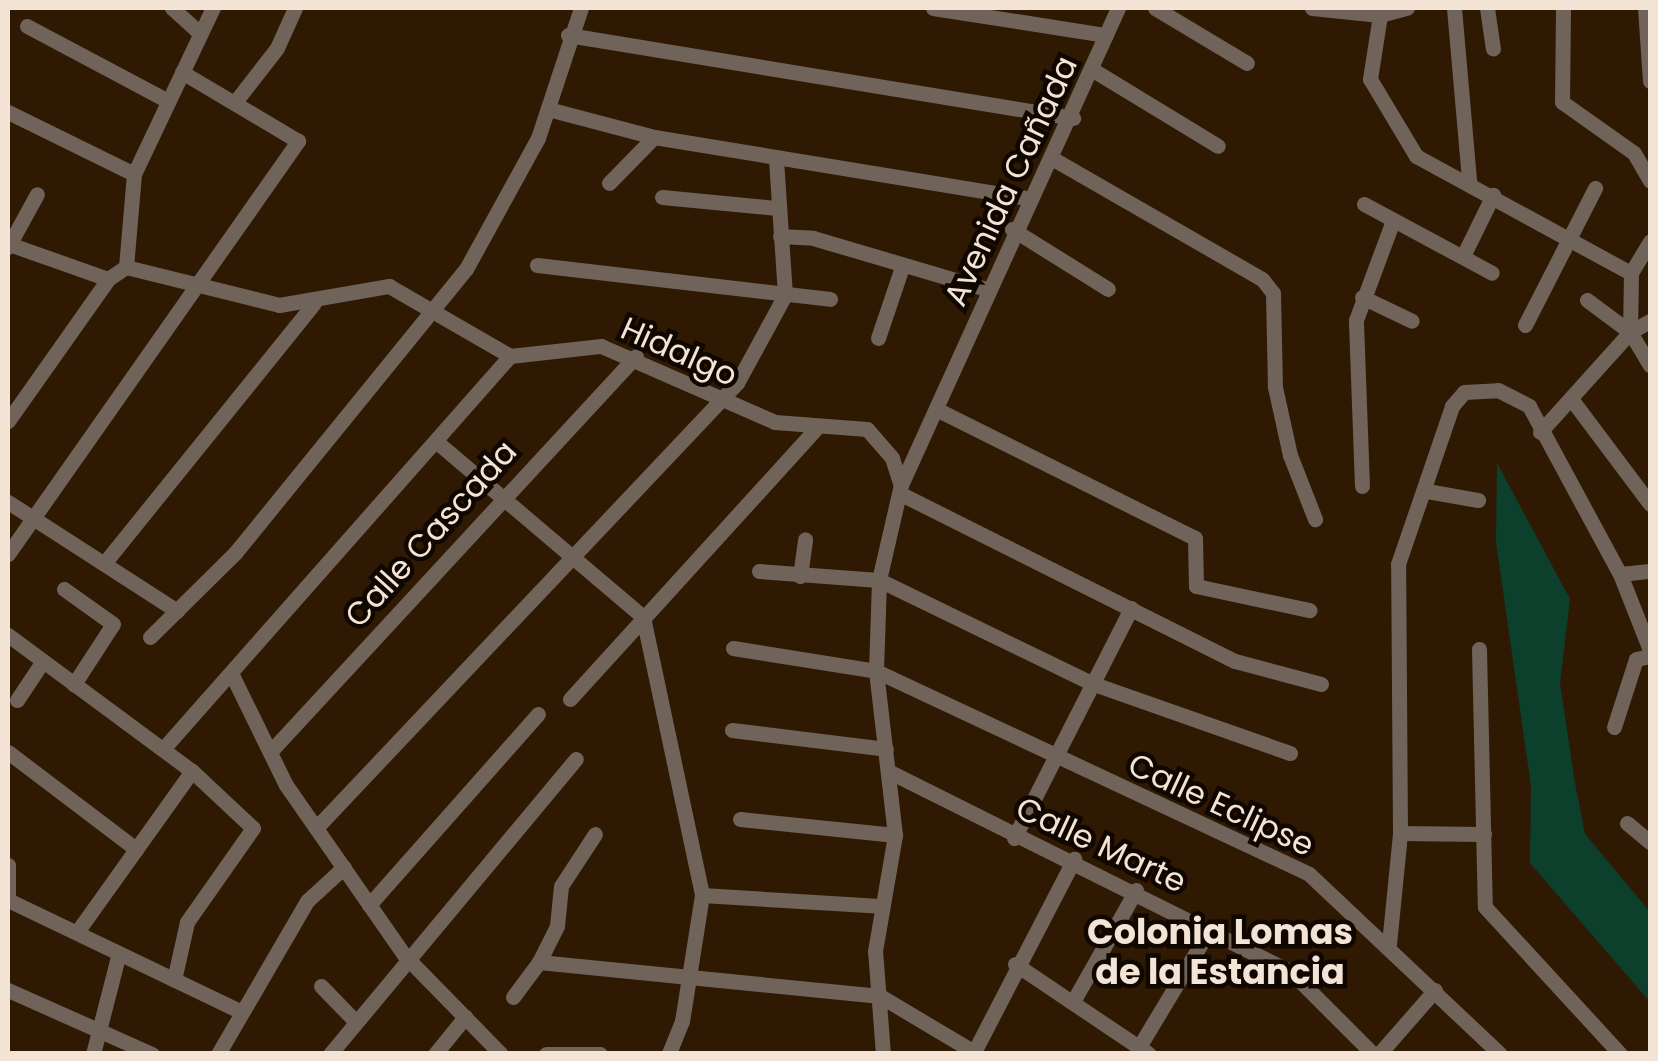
<!DOCTYPE html>
<html>
<head>
<meta charset="utf-8">
<style>
	body { margin:0 }
	#map { position:relative; width:1658px; height:1061px; overflow:hidden; background:#2f1903; font-family:Poppins,sans-serif }
	div>[style] { position:absolute }
	[style*='--x'] { left:calc(var(--x)*1px); top:calc(var(--y)*1px); width:calc(var(--w)*1px); rotate:calc(var(--a)*1deg) }
	.green>* { inset:0; background:#0c402d }
	.minor>* { height:15px; margin:-7.5px; padding:0 7.5px; transform-origin:7.5px; border-radius:7.5px; background:#70635a }
	span { translate:-50% -50%; white-space:nowrap; text-align:center; line-height:1.15; -webkit-text-stroke:9px #100701; paint-order:stroke }
	.street-label { font-size:32px; color:#f3e4d6 }
	.neighbourhood-label { font-size:35px; color:#f3e4d6; font-weight:700 }
	.frame { position:absolute; inset:0; border:10px solid #f3e4d6; pointer-events:none }
</style>
</head>
<body>
<div id="map">
	<div class="green">
		<i style="clip-path:polygon(1497px 463px,1570px 599px,1560px 683px,1575px 783px,1585px 834px,1650px 912px,1650px 1002px,1530px 863px,1531px 786px,1496px 542px)"></i>
	</div>
	<div class="minor">
		<i style="--x:172;--y:8;--w:38;--a:42"></i>
		<i style="--x:933;--y:8;--w:175;--a:8.9"></i>
		<i style="--x:1155;--y:8;--w:107;--a:30.9"></i>
		<i style="--x:1312;--y:8;--w:68;--a:5.9"></i>
		<i style="--x:1380;--y:15;--w:28;--a:-15"></i>
		<i style="--x:1454;--y:8;--w:174;--a:85"></i>
		<i style="--x:1487;--y:8;--w:41;--a:81.7"></i>
		<i style="--x:1563;--y:8;--w:94;--a:90.6"></i>
		<i style="--x:1562;--y:102;--w:88;--a:35.3"></i>
		<i style="--x:1634;--y:153;--w:32;--a:60"></i>
		<i style="--x:1645;--y:8;--w:73;--a:86.1"></i>
		<i style="--x:1380;--y:15;--w:65;--a:98.9"></i>
		<i style="--x:1370;--y:79;--w:90;--a:59.1"></i>
		<i style="--x:1416;--y:156;--w:245;--a:28.6"></i>
		<i style="--x:27;--y:26;--w:160;--a:28"></i>
		<i style="--x:568;--y:35;--w:512;--a:9.33"></i>
		<i style="--x:1093;--y:70;--w:146;--a:31.3"></i>
		<i style="--x:235;--y:102;--w:68;--a:-52.1"></i>
		<i style="--x:277;--y:48;--w:44;--a:-65.8"></i>
		<i style="--x:548;--y:109;--w:110;--a:14.8"></i>
		<i style="--x:654;--y:137;--w:378;--a:9.3"></i>
		<i style="--x:8;--y:112;--w:140;--a:26.2"></i>
		<i style="--x:1055;--y:160;--w:239;--a:29.9"></i>
		<i style="--x:1262;--y:279;--w:18;--a:52"></i>
		<i style="--x:1273;--y:293;--w:94;--a:88.8"></i>
		<i style="--x:1275;--y:387;--w:70;--a:77.6"></i>
		<i style="--x:1290;--y:455;--w:69;--a:68.7"></i>
		<i style="--x:609;--y:183;--w:64;--a:-45.6"></i>
		<i style="--x:662;--y:197;--w:116;--a:5.5"></i>
		<i style="--x:1364;--y:204;--w:145;--a:28.3"></i>
		<i style="--x:1012;--y:229;--w:113;--a:32"></i>
		<i style="--x:780;--y:236;--w:33;--a:3"></i>
		<i style="--x:813;--y:238;--w:180;--a:16.4"></i>
		<i style="--x:9;--y:244;--w:105;--a:19.5"></i>
		<i style="--x:8;--y:247;--w:60;--a:-61.3"></i>
		<i style="--x:1464;--y:254;--w:66;--a:-63.8"></i>
		<i style="--x:537;--y:265;--w:295;--a:6.6"></i>
		<i style="--x:126;--y:267;--w:158;--a:13.9"></i>
		<i style="--x:279;--y:305;--w:112;--a:-9.8"></i>
		<i style="--x:389;--y:286;--w:140;--a:30"></i>
		<i style="--x:510;--y:356;--w:92;--a:-6.3"></i>
		<i style="--x:601;--y:346;--w:190;--a:23.6"></i>
		<i style="--x:775;--y:422;--w:92;--a:4.4"></i>
		<i style="--x:867;--y:429;--w:38;--a:49"></i>
		<i style="--x:892;--y:458;--w:28;--a:72"></i>
		<i style="--x:126;--y:267;--w:93;--a:-85.1"></i>
		<i style="--x:134;--y:174;--w:184;--a:-64.6"></i>
		<i style="--x:1362;--y:297;--w:55;--a:25.6"></i>
		<i style="--x:1587;--y:300;--w:54;--a:36.7"></i>
		<i style="--x:1630;--y:332;--w:39;--a:59"></i>
		<i style="--x:1525;--y:325;--w:154;--a:-62.9"></i>
		<i style="--x:1630;--y:332;--w:59;--a:-89"></i>
		<i style="--x:1631;--y:273;--w:37;--a:-59"></i>
		<i style="--x:878;--y:338;--w:75;--a:-71.3"></i>
		<i style="--x:1572;--y:400;--w:130;--a:53.1"></i>
		<i style="--x:938;--y:410;--w:287;--a:26.5"></i>
		<i style="--x:1195;--y:538;--w:48;--a:88.8"></i>
		<i style="--x:1196;--y:586;--w:116;--a:12"></i>
		<i style="--x:8;--y:421;--w:174;--a:-54.8"></i>
		<i style="--x:108;--y:279;--w:22;--a:-34"></i>
		<i style="--x:1540;--y:432;--w:135;--a:-48"></i>
		<i style="--x:1630;--y:332;--w:23;--a:-29"></i>
		<i style="--x:438;--y:443;--w:269;--a:40.3"></i>
		<i style="--x:1362;--y:486;--w:166;--a:-92.1"></i>
		<i style="--x:1356;--y:320;--w:103;--a:-69.6"></i>
		<i style="--x:1427;--y:491;--w:52;--a:10"></i>
		<i style="--x:901;--y:494;--w:373;--a:26.6"></i>
		<i style="--x:1235;--y:661;--w:89;--a:15"></i>
		<i style="--x:8;--y:502;--w:201;--a:32.8"></i>
		<i style="--x:8;--y:554;--w:505;--a:-54.92"></i>
		<i style="--x:298;--y:141;--w:135;--a:-149.3"></i>
		<i style="--x:106;--y:561;--w:331;--a:-51.1"></i>
		<i style="--x:759;--y:571;--w:120;--a:4.3"></i>
		<i style="--x:879;--y:580;--w:236;--a:25.9"></i>
		<i style="--x:1091;--y:683;--w:211;--a:19.4"></i>
		<i style="--x:1620;--y:574;--w:30;--a:-6"></i>
		<i style="--x:800;--y:576;--w:37;--a:-82"></i>
		<i style="--x:64;--y:589;--w:60;--a:35.5"></i>
		<i style="--x:113;--y:624;--w:72;--a:123"></i>
		<i style="--x:643;--y:617;--w:284;--a:78"></i>
		<i style="--x:702;--y:895;--w:128;--a:99"></i>
		<i style="--x:682;--y:1021;--w:35;--a:112"></i>
		<i style="--x:8;--y:635;--w:229;--a:36.5"></i>
		<i style="--x:192;--y:771;--w:83;--a:43.1"></i>
		<i style="--x:253;--y:828;--w:115;--a:125.1"></i>
		<i style="--x:187;--y:922;--w:59;--a:102.6"></i>
		<i style="--x:150;--y:637;--w:120;--a:-44.7"></i>
		<i style="--x:235;--y:553;--w:366;--a:-50.9"></i>
		<i style="--x:466;--y:269;--w:149;--a:-61.2"></i>
		<i style="--x:538;--y:138;--w:137;--a:-71.7"></i>
		<i style="--x:733;--y:648;--w:145;--a:9.1"></i>
		<i style="--x:876;--y:671;--w:478;--a:25.1"></i>
		<i style="--x:1309;--y:874;--w:262;--a:43.3"></i>
		<i style="--x:1479;--y:649;--w:258;--a:88.7"></i>
		<i style="--x:1485;--y:907;--w:200;--a:47.4"></i>
		<i style="--x:233;--y:677;--w:120;--a:63.9"></i>
		<i style="--x:286;--y:785;--w:208;--a:55.2"></i>
		<i style="--x:405;--y:956;--w:137;--a:45.6"></i>
		<i style="--x:570;--y:699;--w:369;--a:-47.7"></i>
		<i style="--x:17;--y:700;--w:47;--a:-56.3"></i>
		<i style="--x:1614;--y:727;--w:71;--a:-72.1"></i>
		<i style="--x:1636;--y:659;--w:14;--a:-12"></i>
		<i style="--x:732;--y:730;--w:155;--a:7"></i>
		<i style="--x:163;--y:749;--w:524;--a:-48.56"></i>
		<i style="--x:8;--y:752;--w:161;--a:37.2"></i>
		<i style="--x:270;--y:752;--w:539;--a:-47.25"></i>
		<i style="--x:890;--y:772;--w:447;--a:26.5"></i>
		<i style="--x:1290;--y:971;--w:117;--a:45"></i>
		<i style="--x:740;--y:819;--w:156;--a:5.9"></i>
		<i style="--x:1627;--y:823;--w:30;--a:40"></i>
		<i style="--x:316;--y:828;--w:613;--a:-46.59"></i>
		<i style="--x:737;--y:383;--w:100;--a:-61.4"></i>
		<i style="--x:785;--y:295;--w:137;--a:-93.8"></i>
		<i style="--x:1400;--y:833;--w:84;--a:0.7"></i>
		<i style="--x:1014;--y:838;--w:258;--a:-63"></i>
		<i style="--x:8;--y:865;--w:35;--a:90"></i>
		<i style="--x:8;--y:900;--w:257;--a:25.6"></i>
		<i style="--x:702;--y:895;--w:178;--a:3.5"></i>
		<i style="--x:369;--y:905;--w:255;--a:-48.5"></i>
		<i style="--x:77;--y:932;--w:198;--a:-54.5"></i>
		<i style="--x:1389;--y:944;--w:112;--a:-84.3"></i>
		<i style="--x:1400;--y:833;--w:269;--a:-90.4"></i>
		<i style="--x:1398;--y:564;--w:167;--a:-71.1"></i>
		<i style="--x:1452;--y:406;--w:18;--a:-49"></i>
		<i style="--x:1464;--y:392;--w:34;--a:-3"></i>
		<i style="--x:1498;--y:390;--w:35;--a:27"></i>
		<i style="--x:1529;--y:406;--w:191;--a:61.6"></i>
		<i style="--x:1620;--y:574;--w:82;--a:68.5"></i>
		<i style="--x:539;--y:962;--w:343;--a:5.7"></i>
		<i style="--x:880;--y:996;--w:109;--a:30.8"></i>
		<i style="--x:1015;--y:964;--w:161;--a:33.9"></i>
		<i style="--x:321;--y:986;--w:49;--a:45.8"></i>
		<i style="--x:8;--y:990;--w:158;--a:24"></i>
		<i style="--x:513;--y:997;--w:44;--a:-53.4"></i>
		<i style="--x:539;--y:962;--w:40;--a:-63.4"></i>
		<i style="--x:557;--y:926;--w:40;--a:-84.3"></i>
		<i style="--x:561;--y:886;--w:62;--a:-56.8"></i>
		<i style="--x:1075;--y:998;--w:124;--a:-60.5"></i>
		<i style="--x:1139;--y:1047;--w:140;--a:-59"></i>
		<i style="--x:93;--y:1054;--w:104;--a:-75.6"></i>
		<i style="--x:218;--y:1054;--w:177;--a:-59.8"></i>
		<i style="--x:307;--y:901;--w:50;--a:-42.6"></i>
		<i style="--x:330;--y:1054;--w:384;--a:-50.2"></i>
		<i style="--x:435;--y:1054;--w:48;--a:-51"></i>
		<i style="--x:546;--y:1054;--w:54;--a:0"></i>
		<i style="--x:883;--y:1054;--w:103;--a:-94.4"></i>
		<i style="--x:875;--y:951;--w:118;--a:-80.2"></i>
		<i style="--x:895;--y:835;--w:165;--a:-96.6"></i>
		<i style="--x:876;--y:671;--w:91;--a:-88.1"></i>
		<i style="--x:879;--y:580;--w:98;--a:-77"></i>
		<i style="--x:901;--y:485;--w:524;--a:-65.54"></i>
		<i style="--x:973;--y:1054;--w:220;--a:-62.6"></i>
		<i style="--x:1379;--y:1054;--w:85;--a:-48.8"></i>
	</div>
	<div class="street-label">
		<span style="left:1011px;top:181px;rotate:-65deg">Avenida Cañada</span>
		<span style="left:679px;top:352px;rotate:24deg">Hidalgo</span>
		<span style="left:431px;top:534px;rotate:-48deg">Calle Cascada</span>
		<span style="left:1221px;top:805px;rotate:25deg">Calle Eclipse</span>
		<span style="left:1101px;top:845px;rotate:25deg">Calle Marte</span>
	</div>
	<div class="neighbourhood-label">
		<span style="left:1220px;top:952px">Colonia Lomas<br>de la Estancia</span>
	</div>
	<div class="frame"></div>
</div>
</body>
</html>
